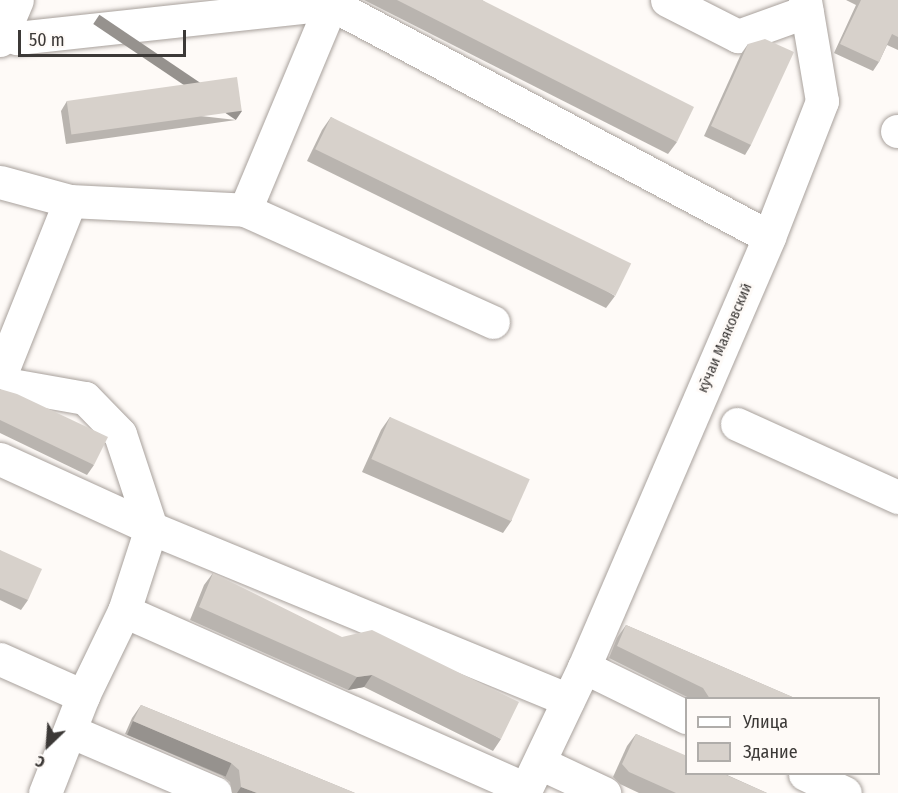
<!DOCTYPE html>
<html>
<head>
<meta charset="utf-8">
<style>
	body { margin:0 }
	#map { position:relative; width:898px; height:793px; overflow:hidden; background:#fefaf7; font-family:"Fira Sans Condensed",sans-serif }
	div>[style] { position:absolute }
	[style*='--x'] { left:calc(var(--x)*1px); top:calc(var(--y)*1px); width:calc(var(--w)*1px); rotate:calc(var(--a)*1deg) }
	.roads { filter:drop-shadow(0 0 2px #a8a19c) drop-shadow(0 0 2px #a8a19c) }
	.minor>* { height:33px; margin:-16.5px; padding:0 16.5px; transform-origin:16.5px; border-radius:16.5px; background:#fff }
	.wall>* { inset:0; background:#b9b4af }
	.shaded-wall>* { inset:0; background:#96928e; transform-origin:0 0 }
	.building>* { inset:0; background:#d7d1cb; transform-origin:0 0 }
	span { translate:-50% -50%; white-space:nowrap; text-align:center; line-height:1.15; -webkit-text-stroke:5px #fefaf7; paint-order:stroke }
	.street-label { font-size:15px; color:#3c3937 }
	.legend { position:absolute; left:685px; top:697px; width:195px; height:78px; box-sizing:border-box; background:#fefaf7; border:2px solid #b0adaa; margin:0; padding:8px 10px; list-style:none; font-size:18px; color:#3c3937 }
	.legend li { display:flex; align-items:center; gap:12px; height:30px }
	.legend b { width:30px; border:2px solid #b0adaa }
	.north { position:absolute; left:18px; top:715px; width:60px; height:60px; -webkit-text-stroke:4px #fefaf7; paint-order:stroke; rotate:205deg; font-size:16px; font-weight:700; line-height:24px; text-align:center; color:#3c3937 }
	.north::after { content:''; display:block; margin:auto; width:21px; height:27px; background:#3c3937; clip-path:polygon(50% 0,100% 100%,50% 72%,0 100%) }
	.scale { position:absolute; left:18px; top:30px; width:168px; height:27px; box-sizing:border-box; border:3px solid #3c3937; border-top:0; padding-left:8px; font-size:18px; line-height:21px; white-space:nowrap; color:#3c3937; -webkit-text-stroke:4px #fefaf7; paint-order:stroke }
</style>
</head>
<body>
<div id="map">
	<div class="roads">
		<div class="minor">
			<i style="--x:667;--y:0;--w:80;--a:26.9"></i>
			<i style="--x:738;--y:36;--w:73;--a:-19.9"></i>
			<i style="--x:3;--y:33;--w:15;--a:20"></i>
			<i style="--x:17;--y:38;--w:316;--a:-6.2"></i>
			<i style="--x:331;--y:4;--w:496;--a:28"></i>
			<i style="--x:0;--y:40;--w:43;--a:-67"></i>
			<i style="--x:897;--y:131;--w:1;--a:0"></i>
			<i style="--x:0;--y:182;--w:73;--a:15.2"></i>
			<i style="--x:70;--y:201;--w:175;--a:2.9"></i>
			<i style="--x:245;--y:210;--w:272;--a:24.3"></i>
			<i style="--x:245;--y:210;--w:228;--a:-67.3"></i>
			<i style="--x:0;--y:376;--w:188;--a:-68.2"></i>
			<i style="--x:0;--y:383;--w:86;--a:10"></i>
			<i style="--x:85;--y:398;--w:50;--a:45.8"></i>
			<i style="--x:120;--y:434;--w:99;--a:71.7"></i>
			<i style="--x:151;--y:528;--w:87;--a:108"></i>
			<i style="--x:124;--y:611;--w:94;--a:115.8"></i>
			<i style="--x:83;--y:696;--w:104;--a:111.4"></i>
			<i style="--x:737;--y:424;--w:177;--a:24.4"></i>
			<i style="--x:0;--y:459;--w:166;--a:24.6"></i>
			<i style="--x:151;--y:528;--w:451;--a:22.4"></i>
			<i style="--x:124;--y:611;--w:440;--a:23.9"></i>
			<i style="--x:0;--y:659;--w:91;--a:24"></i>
			<i style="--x:584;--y:667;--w:114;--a:26.1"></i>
			<i style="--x:70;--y:731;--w:158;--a:23.2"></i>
			<i style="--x:540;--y:763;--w:71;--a:25.1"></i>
			<i style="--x:805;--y:774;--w:44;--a:25.4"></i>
			<i style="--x:524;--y:793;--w:140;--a:-64.5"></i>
			<i style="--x:584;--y:667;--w:468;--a:-66.7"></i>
			<i style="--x:769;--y:237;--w:146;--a:-68.7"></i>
			<i style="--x:822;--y:101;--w:102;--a:-99.6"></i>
		</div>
	</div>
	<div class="wall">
		<i style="clip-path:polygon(364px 0,482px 0,677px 142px,668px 154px)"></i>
		<i style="clip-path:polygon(846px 0,898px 0,898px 50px,887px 45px,879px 62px,873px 71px,834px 53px,856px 5px)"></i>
		<i style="clip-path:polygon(748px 44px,751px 145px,745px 155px,704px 136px,741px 54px)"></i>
		<i style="clip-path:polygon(67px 101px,236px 120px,66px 144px,61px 111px)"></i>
		<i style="clip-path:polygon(331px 117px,615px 296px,606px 308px,307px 161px,322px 130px)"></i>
		<i style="clip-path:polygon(0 389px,94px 465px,87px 475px,0 433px)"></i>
		<i style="clip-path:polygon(390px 417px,512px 520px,503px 533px,362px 472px,381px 430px)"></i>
		<i style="clip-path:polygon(0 550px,28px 600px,21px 610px,0 600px)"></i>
		<i style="clip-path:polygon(213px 573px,501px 739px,493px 751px,364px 687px,348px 690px,190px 620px,204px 585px)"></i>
		<i style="clip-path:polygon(626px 625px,797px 699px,691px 699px,609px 658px,617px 638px)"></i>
		<i style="clip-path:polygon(141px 705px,355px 793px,232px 793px,230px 782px,222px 776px,125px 734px,132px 718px)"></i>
		<i style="clip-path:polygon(636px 734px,767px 793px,639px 793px,620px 784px,613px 777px,627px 746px)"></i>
	</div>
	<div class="shaded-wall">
		<i style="left:242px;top:111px;width:11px;height:172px;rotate:124deg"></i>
		<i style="clip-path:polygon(372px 675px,364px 687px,348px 690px,357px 677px)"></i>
		<i style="left:133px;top:721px;width:107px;height:15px;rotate:23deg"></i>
		<i style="clip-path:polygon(241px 787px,257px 793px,237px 793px)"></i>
	</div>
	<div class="building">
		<i style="clip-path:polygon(397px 0,482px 0,694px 107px,677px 142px)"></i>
		<i style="clip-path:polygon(861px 0,898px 0,898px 37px,892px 34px,879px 62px,840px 44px)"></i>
		<i style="clip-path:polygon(765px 39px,794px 52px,751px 145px,711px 126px,748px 44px)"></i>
		<i style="left:237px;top:77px;width:34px;height:172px;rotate:82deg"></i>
		<i style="left:331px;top:117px;width:334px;height:36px;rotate:26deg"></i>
		<i style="clip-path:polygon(0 389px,17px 394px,108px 437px,94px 465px,0 420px)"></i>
		<i style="left:390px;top:417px;width:153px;height:46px;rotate:24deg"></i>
		<i style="clip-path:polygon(0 550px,42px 569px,28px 600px,0 588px)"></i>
		<i style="clip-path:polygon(213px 573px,342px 637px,372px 630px,519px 702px,501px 739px,372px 675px,357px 677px,199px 607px)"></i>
		<i style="clip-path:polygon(626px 625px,797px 699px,710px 699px,703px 688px,617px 646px)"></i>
		<i style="clip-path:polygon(141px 705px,355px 793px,257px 793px,241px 787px,239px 770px,231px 763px,133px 721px)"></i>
		<i style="clip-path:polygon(636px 734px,687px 756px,687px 774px,724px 774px,767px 793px,676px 793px,629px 772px,622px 764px)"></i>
	</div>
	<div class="street-label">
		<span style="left:725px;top:338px;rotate:-67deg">кӯчаи Маяковский</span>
	</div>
	<ul class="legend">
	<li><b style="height:8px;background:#fff"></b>Улица</li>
	<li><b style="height:16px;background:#d7d1cb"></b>Здание</li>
	</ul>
	<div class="north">С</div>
	<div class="scale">50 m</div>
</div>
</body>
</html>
